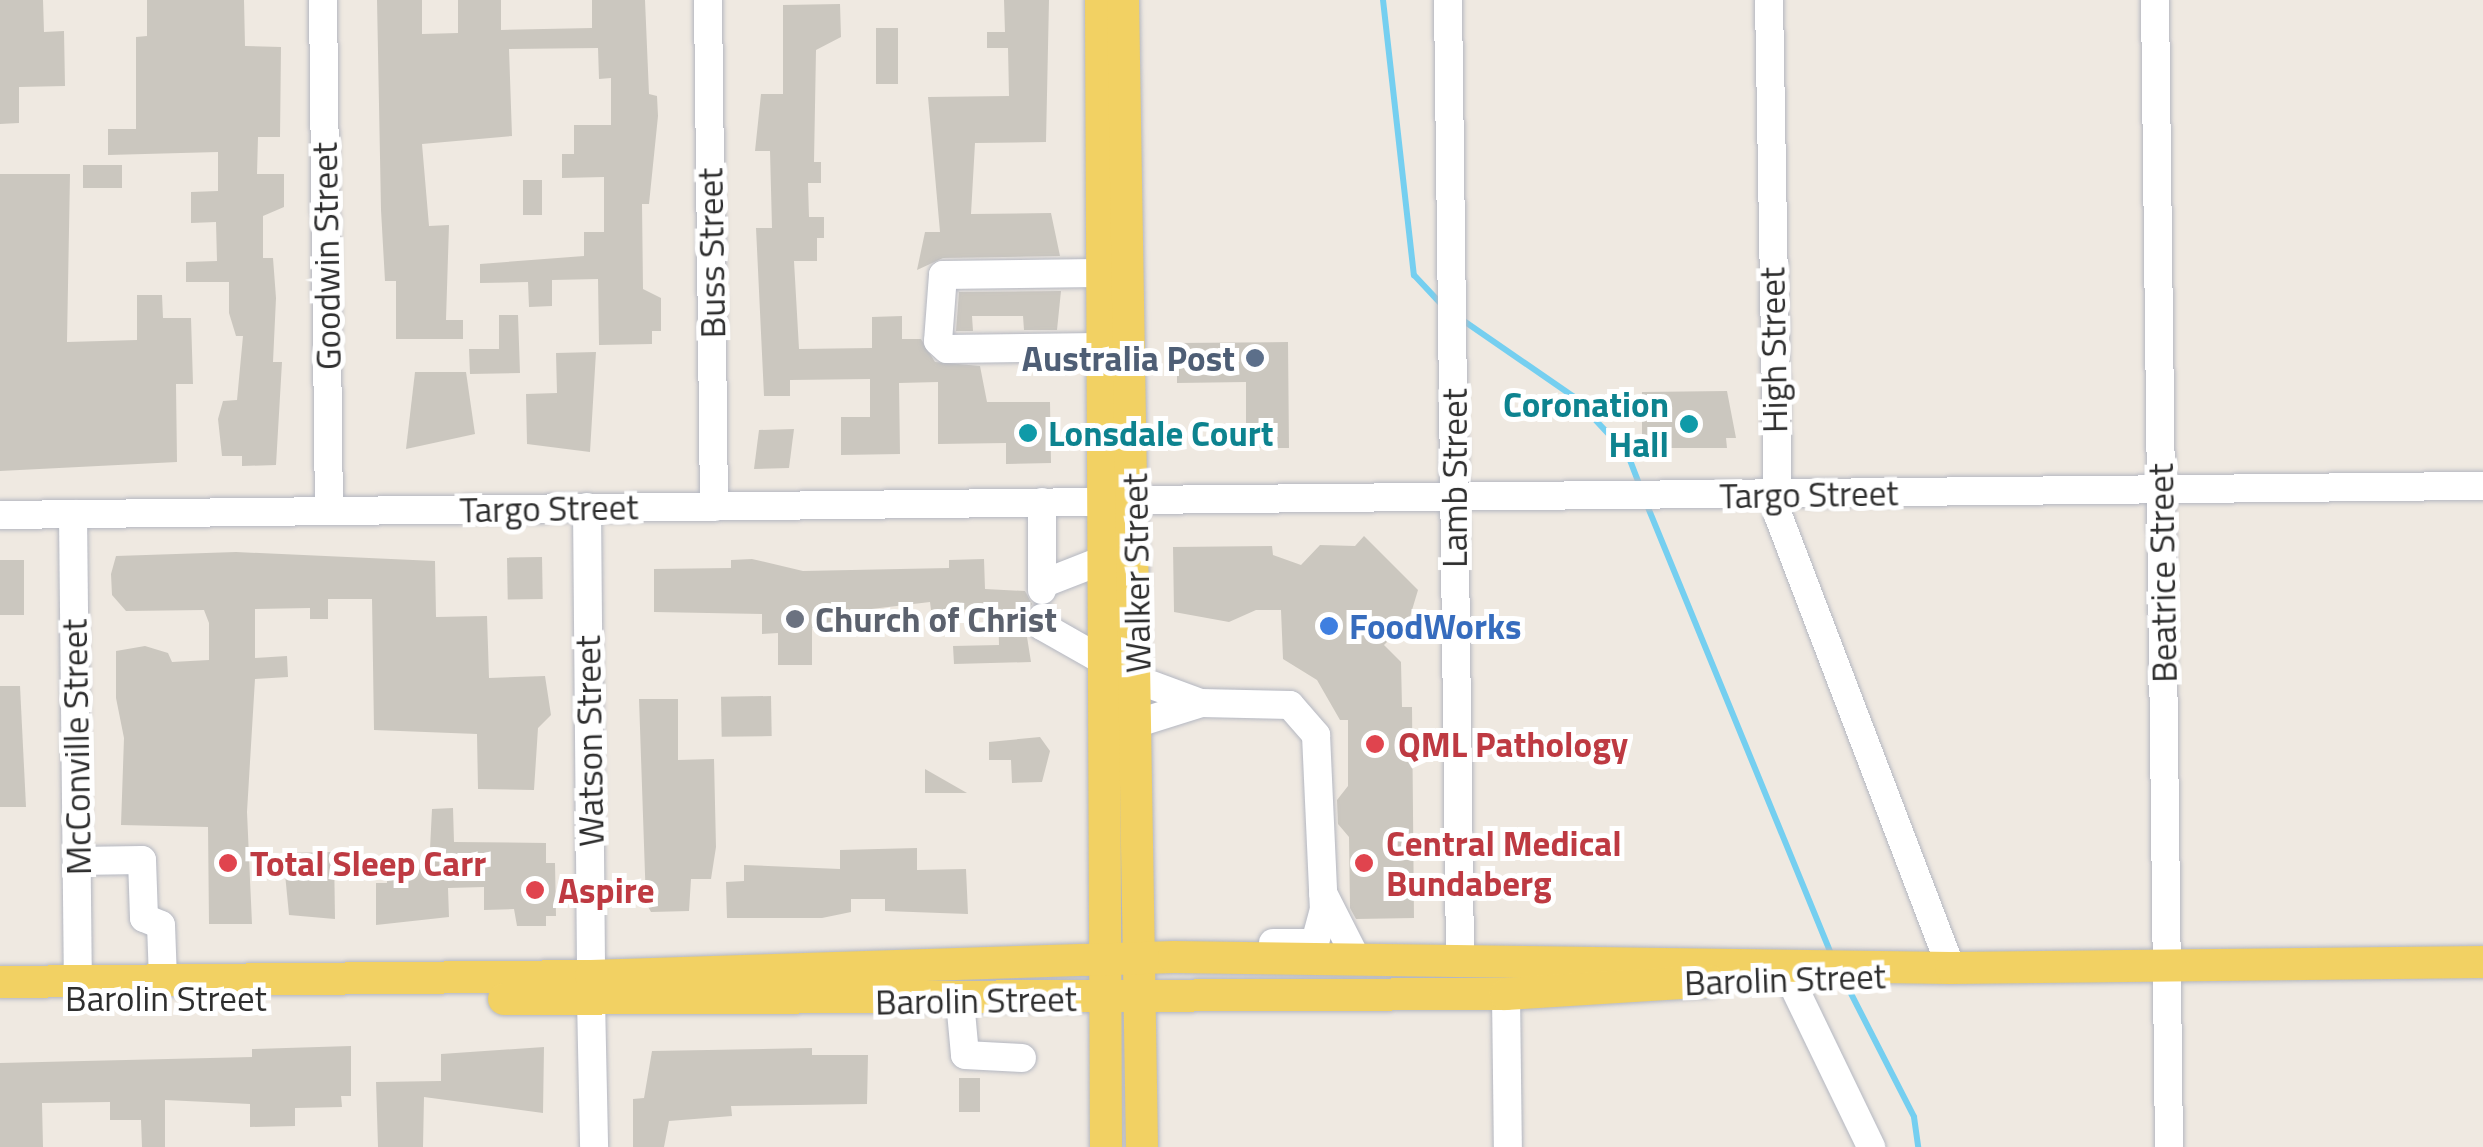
<!DOCTYPE html>
<html>
<head>
<meta charset="utf-8">
<style>
	body { margin:0 }
	#map { position:relative; width:2483px; height:1147px; overflow:hidden; background:#efe9e1; font-family:"Titillium Web",sans-serif }
	div>[style] { position:absolute }
	[style*='--x'] { left:calc(var(--x)*1px); top:calc(var(--y)*1px); width:calc(var(--w)*1px); rotate:calc(var(--a)*1deg) }
	.stream>* { height:6px; margin:-3px; padding:0 3px; transform-origin:3px; border-radius:3px; background:#75cff0 }
	.building>* { inset:0; background:#cbc7bf; transform-origin:0 0 }
	.roads { filter:drop-shadow(0 0 2px #b4b7c1) drop-shadow(0 0 2px #b4b7c1) }
	.minor>* { height:28px; margin:-14px; padding:0 14px; transform-origin:14px; border-radius:14px; background:#fff }
	.major>* { height:32px; margin:-16px; padding:0 16px; transform-origin:16px; border-radius:16px; background:#f2d163 }
	.dots>* { width:28px; height:28px; translate:-50% -50%; box-sizing:border-box; border:5px solid #fff; border-radius:50% }
	span { translate:-50% -50%; white-space:nowrap; text-align:center; line-height:1.15; -webkit-text-stroke:10px #fff; paint-order:stroke }
	.street-label { font-size:35px; color:#2e2e2e }
	.service-label { font-size:35px; color:#4e5e75; font-weight:700 }
	.right { translate:-100% -50%; text-align:right }
	.culture-label { font-size:35px; color:#0d838f; font-weight:700 }
	.left { translate:0 -50%; text-align:left }
	.worship-label { font-size:35px; color:#5b616d; font-weight:700 }
	.shop-label { font-size:35px; color:#366cbe; font-weight:700 }
	.health-label { font-size:35px; color:#be3a42; font-weight:700 }
</style>
</head>
<body>
<div id="map">
	<div class="stream">
		<i style="--x:1383;--y:0;--w:277;--a:83.6"></i>
		<i style="--x:1414;--y:275;--w:42;--a:46.9"></i>
		<i style="--x:1461;--y:319;--w:137;--a:34.6"></i>
		<i style="--x:1574;--y:397;--w:79;--a:47"></i>
		<i style="--x:1628;--y:455;--w:36;--a:69"></i>
		<i style="--x:1647;--y:505;--w:487;--a:67.7"></i>
		<i style="--x:1842;--y:976;--w:158;--a:62.9"></i>
		<i style="--x:1914;--y:1117;--w:30;--a:82"></i>
	</div>
	<div class="building">
		<i style="clip-path:polygon(0 0,43px 0,44px 32px,64px 31px,65px 86px,19px 87px,19px 123px,0 124px)"></i>
		<i style="clip-path:polygon(147px 0,244px 0,245px 46px,281px 47px,280px 137px,258px 137px,257px 174px,284px 174px,284px 207px,263px 216px,263px 258px,273px 258px,276px 298px,273px 362px,282px 362px,276px 465px,242px 466px,242px 456px,222px 456px,218px 419px,223px 401px,237px 400px,243px 336px,236px 336px,229px 313px,229px 282px,186px 282px,186px 262px,217px 261px,216px 222px,191px 223px,191px 192px,218px 191px,218px 152px,108px 155px,108px 129px,136px 129px,136px 37px,147px 36px)"></i>
		<i style="clip-path:polygon(377px 0,422px 0,422px 34px,458px 33px,458px 0,501px 0,501px 30px,592px 28px,592px 0,645px 0,649px 94px,657px 96px,658px 116px,649px 204px,642px 204px,643px 289px,661px 298px,661px 331px,652px 331px,652px 344px,599px 345px,598px 279px,552px 280px,552px 306px,529px 307px,528px 282px,480px 283px,480px 264px,584px 256px,584px 232px,604px 232px,604px 177px,562px 178px,562px 154px,574px 154px,574px 125px,611px 125px,611px 78px,599px 79px,598px 48px,509px 49px,512px 136px,422px 144px,429px 226px,449px 225px,446px 320px,463px 320px,463px 339px,396px 339px,396px 281px,385px 281px,381px 210px)"></i>
		<i style="clip-path:polygon(1004px 0,1049px 0,1046px 142px,975px 143px,971px 214px,1051px 213px,1060px 256px,943px 258px,917px 270px,925px 232px,940px 232px,928px 97px,1009px 96px,1008px 48px,987px 48px,987px 32px,1005px 32px)"></i>
		<i style="clip-path:polygon(840px 4px,841px 37px,816px 50px,814px 162px,821px 162px,821px 183px,808px 183px,809px 217px,824px 217px,824px 238px,817px 238px,817px 261px,794px 261px,799px 349px,872px 348px,872px 317px,902px 316px,902px 339px,921px 339px,935px 362px,980px 366px,987px 402px,1050px 402px,1051px 463px,1006px 464px,1006px 443px,938px 444px,938px 382px,899px 383px,900px 454px,841px 455px,841px 417px,870px 417px,870px 379px,790px 380px,790px 396px,764px 396px,756px 228px,772px 228px,770px 151px,755px 151px,761px 94px,783px 94px,783px 5px)"></i>
		<i style="left:876px;top:28px;width:22px;height:56px"></i>
		<i style="left:122px;top:165px;width:23px;height:39px;rotate:90deg"></i>
		<i style="clip-path:polygon(0 174px,70px 174px,67px 342px,137px 340px,137px 295px,162px 295px,163px 318px,191px 318px,193px 384px,176px 384px,177px 462px,0 471px)"></i>
		<i style="left:523px;top:180px;width:19px;height:35px"></i>
		<i style="clip-path:polygon(1061px 291px,1057px 330px,1024px 330px,1023px 316px,972px 316px,973px 331px,956px 331px,959px 292px)"></i>
		<i style="clip-path:polygon(499px 315px,518px 315px,520px 373px,470px 374px,469px 349px,499px 349px)"></i>
		<i style="clip-path:polygon(1288px 342px,1289px 448px,1246px 448px,1246px 382px,1177px 383px,1177px 343px)"></i>
		<i style="clip-path:polygon(596px 352px,590px 452px,527px 444px,526px 394px,557px 393px,556px 353px)"></i>
		<i style="clip-path:polygon(415px 372px,466px 372px,475px 434px,406px 449px)"></i>
		<i style="clip-path:polygon(1727px 391px,1736px 438px,1726px 438px,1727px 448px,1642px 448px,1642px 392px)"></i>
		<i style="clip-path:polygon(794px 429px,789px 468px,754px 469px,759px 430px)"></i>
		<i style="clip-path:polygon(1364px 536px,1418px 590px,1409px 620px,1384px 645px,1401px 662px,1402px 707px,1412px 707px,1414px 918px,1356px 919px,1350px 908px,1349px 837px,1338px 824px,1337px 800px,1348px 786px,1348px 720px,1340px 720px,1317px 680px,1283px 659px,1281px 610px,1256px 610px,1229px 622px,1174px 612px,1173px 547px,1272px 546px,1273px 555px,1301px 565px,1320px 545px,1355px 546px)"></i>
		<i style="clip-path:polygon(236px 552px,435px 561px,436px 617px,487px 616px,489px 678px,545px 676px,551px 715px,538px 728px,534px 790px,478px 789px,477px 734px,374px 730px,372px 599px,328px 599px,328px 619px,310px 619px,310px 608px,255px 609px,255px 658px,287px 656px,288px 677px,255px 679px,247px 812px,252px 924px,209px 924px,208px 827px,121px 825px,124px 738px,116px 698px,116px 651px,145px 646px,168px 653px,172px 662px,209px 660px,209px 623px,204px 610px,126px 611px,112px 595px,111px 574px,116px 556px)"></i>
		<i style="left:542px;top:557px;width:42px;height:35px;rotate:89deg"></i>
		<i style="clip-path:polygon(752px 559px,803px 571px,949px 568px,949px 560px,984px 559px,985px 589px,1025px 591px,1032px 604px,1024px 618px,1031px 662px,954px 664px,953px 646px,999px 645px,998px 609px,931px 610px,930px 602px,863px 610px,864px 625px,812px 628px,812px 665px,778px 665px,778px 633px,762px 634px,762px 614px,654px 612px,654px 569px,731px 568px,731px 560px)"></i>
		<i style="left:0;top:560px;width:24px;height:55px"></i>
		<i style="clip-path:polygon(0 686px,20px 686px,26px 807px,0 807px)"></i>
		<i style="left:771px;top:696px;width:40px;height:50px;rotate:89deg"></i>
		<i style="clip-path:polygon(639px 699px,678px 699px,678px 760px,714px 759px,716px 847px,711px 879px,691px 879px,689px 911px,651px 912px,646px 903px)"></i>
		<i style="clip-path:polygon(1040px 737px,1050px 751px,1042px 782px,1012px 783px,1011px 760px,989px 760px,989px 742px)"></i>
		<i style="clip-path:polygon(925px 769px,967px 793px,925px 793px)"></i>
		<i style="clip-path:polygon(453px 808px,454px 842px,546px 843px,546px 863px,555px 863px,556px 916px,546px 916px,546px 926px,517px 926px,514px 909px,484px 910px,484px 887px,448px 888px,449px 917px,376px 925px,376px 883px,387px 883px,387px 872px,429px 869px,432px 809px)"></i>
		<i style="clip-path:polygon(917px 848px,917px 870px,966px 869px,968px 914px,885px 911px,885px 899px,851px 899px,851px 912px,822px 918px,727px 918px,726px 882px,744px 881px,744px 865px,840px 869px,840px 850px)"></i>
		<i style="clip-path:polygon(334px 852px,335px 919px,289px 915px,283px 853px)"></i>
		<i style="clip-path:polygon(351px 1046px,351px 1096px,341px 1096px,342px 1107px,295px 1108px,295px 1126px,250px 1127px,250px 1104px,165px 1100px,165px 1147px,142px 1147px,141px 1120px,110px 1120px,110px 1102px,42px 1103px,43px 1147px,0 1147px,0 1063px,252px 1057px,252px 1049px)"></i>
		<i style="clip-path:polygon(544px 1047px,543px 1113px,424px 1097px,423px 1147px,378px 1147px,376px 1082px,441px 1081px,441px 1054px)"></i>
		<i style="clip-path:polygon(812px 1048px,812px 1055px,868px 1055px,867px 1104px,731px 1106px,732px 1116px,669px 1121px,664px 1147px,633px 1147px,633px 1099px,644px 1098px,652px 1051px)"></i>
		<i style="left:959px;top:1078px;width:21px;height:34px"></i>
	</div>
	<div class="roads">
		<div class="minor">
			<i style="--x:323;--y:0;--w:511;--a:89.33"></i>
			<i style="--x:708;--y:0;--w:507;--a:89.32"></i>
			<i style="--x:1448;--y:0;--w:956;--a:89.28"></i>
			<i style="--x:1769;--y:0;--w:515;--a:89"></i>
			<i style="--x:1778;--y:515;--w:485;--a:69.1"></i>
			<i style="--x:2155;--y:0;--w:1147;--a:89.3"></i>
			<i style="--x:1097;--y:273;--w:154;--a:179.3"></i>
			<i style="--x:943;--y:275;--w:66;--a:94.3"></i>
			<i style="--x:938;--y:341;--w:12;--a:42"></i>
			<i style="--x:947;--y:349;--w:151;--a:-0.8"></i>
			<i style="--x:1136;--y:500;--w:1347;--a:-0.6"></i>
			<i style="--x:587;--y:507;--w:469;--a:89.5"></i>
			<i style="--x:73;--y:514;--w:467;--a:89.4"></i>
			<i style="--x:0;--y:515;--w:1097;--a:-0.68"></i>
			<i style="--x:1042;--y:584;--w:60;--a:-21.4"></i>
			<i style="--x:1042;--y:590;--w:88;--a:-90"></i>
			<i style="--x:1042;--y:618;--w:8;--a:90"></i>
			<i style="--x:1042;--y:626;--w:67;--a:29.6"></i>
			<i style="--x:1138;--y:680;--w:67;--a:20.1"></i>
			<i style="--x:1201;--y:703;--w:89;--a:1.3"></i>
			<i style="--x:1290;--y:705;--w:40;--a:49"></i>
			<i style="--x:1316;--y:735;--w:174;--a:87.4"></i>
			<i style="--x:1324;--y:909;--w:35;--a:105"></i>
			<i style="--x:1315;--y:943;--w:42;--a:180"></i>
			<i style="--x:1138;--y:723;--w:66;--a:-17.6"></i>
			<i style="--x:77;--y:861;--w:65;--a:-0.9"></i>
			<i style="--x:142;--y:860;--w:58;--a:88"></i>
			<i style="--x:144;--y:918;--w:18;--a:22"></i>
			<i style="--x:161;--y:925;--w:55;--a:87.9"></i>
			<i style="--x:1323;--y:893;--w:71;--a:63.1"></i>
			<i style="--x:1789;--y:977;--w:189;--a:64.2"></i>
			<i style="--x:1506;--y:994;--w:153;--a:89.3"></i>
			<i style="--x:591;--y:999;--w:148;--a:88.8"></i>
			<i style="--x:960;--y:1001;--w:54;--a:84.7"></i>
			<i style="--x:965;--y:1055;--w:57;--a:3"></i>
		</div>
		<div class="major">
			<i style="--x:1101;--y:0;--w:1147;--a:89.75"></i>
			<i style="--x:1123;--y:0;--w:1147;--a:89.05"></i>
			<i style="--x:0;--y:982;--w:591;--a:-0.58"></i>
			<i style="--x:591;--y:976;--w:583;--a:-1.87"></i>
			<i style="--x:1174;--y:957;--w:777;--a:0.81"></i>
			<i style="--x:1951;--y:968;--w:532;--a:-0.65"></i>
			<i style="--x:504;--y:999;--w:1002;--a:-0.29"></i>
			<i style="--x:1506;--y:994;--w:204;--a:-3.6"></i>
		</div>
	</div>
	<div class="dots">
		<i style="left:1255px;top:358px;background:#5c6f8a"></i>
		<i style="left:1689px;top:424px;background:#0f9aa8"></i>
		<i style="left:1028px;top:433px;background:#0f9aa8"></i>
		<i style="left:795px;top:619px;background:#6b7280"></i>
		<i style="left:1329px;top:626px;background:#3f7fe0"></i>
		<i style="left:1375px;top:744px;background:#e0444e"></i>
		<i style="left:228px;top:863px;background:#e0444e"></i>
		<i style="left:1364px;top:863px;background:#e0444e"></i>
		<i style="left:535px;top:890px;background:#e0444e"></i>
	</div>
	<div class="street-label">
		<span style="left:711px;top:253px;rotate:-91deg">Buss Street</span>
		<span style="left:326px;top:256px;rotate:-91deg">Goodwin Street</span>
		<span style="left:1773px;top:350px;rotate:-91deg">High Street</span>
		<span style="left:1454px;top:478px;rotate:-90deg">Lamb Street</span>
		<span style="left:1809px;top:494px;rotate:-1deg">Targo Street</span>
		<span style="left:549px;top:508px;rotate:-1deg">Targo Street</span>
		<span style="left:1136px;top:573px;rotate:-91deg">Walker Street</span>
		<span style="left:2162px;top:573px;rotate:-91deg">Beatrice Street</span>
		<span style="left:589px;top:741px;rotate:-91deg">Watson Street</span>
		<span style="left:76px;top:747px;rotate:-91deg">McConville Street</span>
		<span style="left:1785px;top:979px;rotate:-2deg">Barolin Street</span>
		<span style="left:166px;top:998px">Barolin Street</span>
		<span style="left:976px;top:1000px;rotate:-1deg">Barolin Street</span>
	</div>
	<div class="service-label">
		<span class="right" style="left:1235px;top:358px">Australia Post</span>
	</div>
	<div class="culture-label">
		<span class="right" style="left:1669px;top:424px">Coronation<br>Hall</span>
		<span class="left" style="left:1048px;top:433px">Lonsdale Court</span>
	</div>
	<div class="worship-label">
		<span class="left" style="left:815px;top:619px">Church of Christ</span>
	</div>
	<div class="shop-label">
		<span class="left" style="left:1349px;top:626px">FoodWorks</span>
	</div>
	<div class="health-label">
		<span class="left" style="left:1398px;top:744px">QML Pathology</span>
		<span class="left" style="left:1386px;top:863px">Central Medical<br>Bundaberg</span>
		<span class="left" style="left:250px;top:863px">Total Sleep Carr</span>
		<span class="left" style="left:558px;top:890px">Aspire</span>
	</div>
</div>
</body>
</html>
